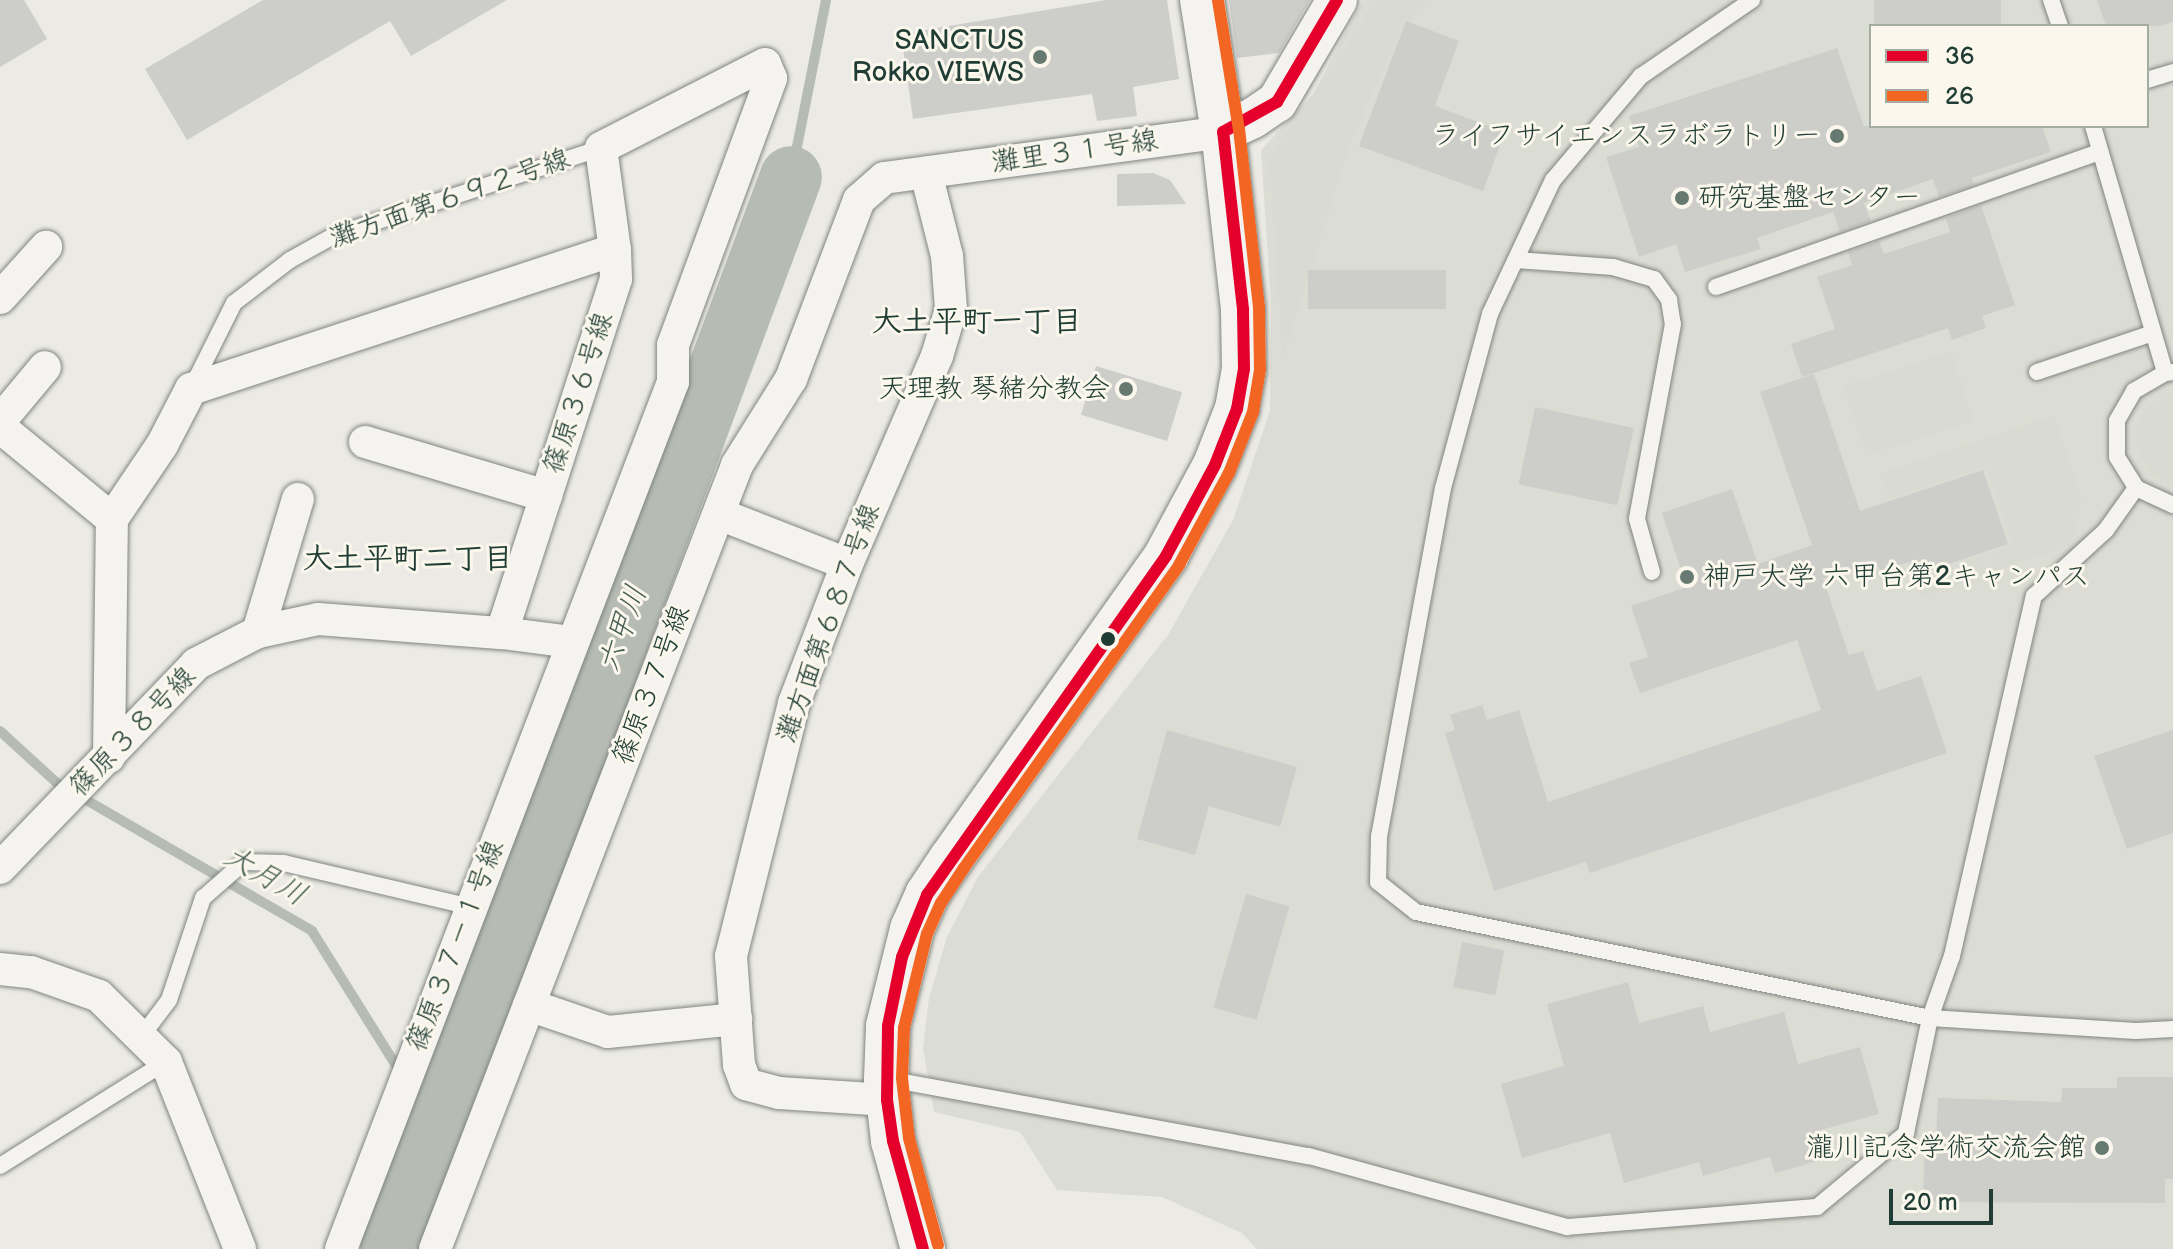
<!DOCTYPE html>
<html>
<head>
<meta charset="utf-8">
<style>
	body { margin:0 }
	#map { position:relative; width:2173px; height:1249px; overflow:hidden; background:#ebeae4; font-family:"Balsamiq Sans","Klee One",sans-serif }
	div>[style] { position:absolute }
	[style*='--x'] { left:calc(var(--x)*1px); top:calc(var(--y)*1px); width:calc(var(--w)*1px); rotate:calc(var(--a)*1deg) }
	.built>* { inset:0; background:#dbdcd3 }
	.green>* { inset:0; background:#d9dbd2; transform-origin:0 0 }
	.stream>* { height:10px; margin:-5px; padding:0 5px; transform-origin:5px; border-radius:5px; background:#b6bcb4 }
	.river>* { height:62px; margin:-31px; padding:0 31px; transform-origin:31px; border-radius:31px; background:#b6bcb4 }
	.building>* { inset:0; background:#cdceca; transform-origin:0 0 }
	.roads { filter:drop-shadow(0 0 2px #808581) drop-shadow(0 0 2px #808581) }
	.service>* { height:16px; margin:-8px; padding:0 8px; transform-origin:8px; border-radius:8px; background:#f4f3ef }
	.minor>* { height:32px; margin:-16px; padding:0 16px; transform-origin:16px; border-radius:16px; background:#f4f3ef }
	.tertiary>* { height:40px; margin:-20px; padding:0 20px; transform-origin:20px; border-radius:20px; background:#f4f3ef }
	.primary>* { height:44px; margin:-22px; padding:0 22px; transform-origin:22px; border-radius:22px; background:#f4f3ef }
	.bus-1>* { height:12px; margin:-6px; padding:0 6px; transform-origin:6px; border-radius:6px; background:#e4002b }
	.bus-2>* { height:12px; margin:-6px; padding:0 6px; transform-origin:6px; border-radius:6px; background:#f26522 }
	.dots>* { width:22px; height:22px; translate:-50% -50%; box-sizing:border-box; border:4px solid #fbf7ec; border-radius:50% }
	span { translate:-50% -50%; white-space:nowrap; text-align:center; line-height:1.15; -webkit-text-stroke:6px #fbf7ec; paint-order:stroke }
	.poi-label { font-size:28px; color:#1f3d34 }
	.right { translate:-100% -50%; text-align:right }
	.left { translate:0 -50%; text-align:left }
	.street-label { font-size:28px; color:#1f3d34 }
	.neighbourhood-label { font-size:30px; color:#1f3d34; font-weight:700 }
	.water-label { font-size:30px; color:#455d54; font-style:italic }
	.legend { position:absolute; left:1869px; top:24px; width:280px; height:104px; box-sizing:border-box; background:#fbf7ec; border:2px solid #a3ada2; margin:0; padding:10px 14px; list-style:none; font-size:24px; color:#1f3d34 }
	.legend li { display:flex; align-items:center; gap:16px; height:40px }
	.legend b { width:40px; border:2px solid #a3ada2 }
	.scale { position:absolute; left:1889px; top:1189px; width:104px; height:36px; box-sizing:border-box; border:4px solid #1f3d34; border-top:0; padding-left:10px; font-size:24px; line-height:28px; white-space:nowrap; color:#1f3d34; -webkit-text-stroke:6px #fbf7ec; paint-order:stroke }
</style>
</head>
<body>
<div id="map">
	<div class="built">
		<i style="clip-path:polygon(evenodd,1363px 0,2173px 0,2173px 1249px,1257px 1249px,1242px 1233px,1162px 1197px,1057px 1190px,1020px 1132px,934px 1112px,923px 1048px,929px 998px,947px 937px,978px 877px,1168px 635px,1233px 520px,1270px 411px,1271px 304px,1261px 150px,1313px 94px,1363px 0,1871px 26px,2147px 26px,2147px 126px,1871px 126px,1871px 26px)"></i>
	</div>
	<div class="green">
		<i style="clip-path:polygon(1377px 0,1428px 0,1400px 31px,1349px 147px,1283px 359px,1269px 159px)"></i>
		<i style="left:1951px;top:351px;width:73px;height:113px;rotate:72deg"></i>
		<i style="clip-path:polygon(2173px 394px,2173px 484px,2153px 475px,2140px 460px,2135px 441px,2138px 422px,2149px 405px)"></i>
		<i style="clip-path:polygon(2054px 415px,2082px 499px,2074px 536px,2063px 548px,1922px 596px,1916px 578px,2013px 545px,1986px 467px,1889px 499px,1880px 473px)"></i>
	</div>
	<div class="stream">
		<i style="--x:791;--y:177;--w:180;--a:-78.8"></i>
		<i style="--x:0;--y:731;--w:77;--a:42.4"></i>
		<i style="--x:57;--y:783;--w:295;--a:30.1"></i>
		<i style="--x:312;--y:931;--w:170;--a:58"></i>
		<i style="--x:410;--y:1089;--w:51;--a:57.9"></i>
	</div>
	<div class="river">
		<i style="--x:391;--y:1249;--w:1144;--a:-69.54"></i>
	</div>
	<div class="building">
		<i style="clip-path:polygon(0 0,24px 0,47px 39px,0 67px)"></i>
		<i style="clip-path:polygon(263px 0,507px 0,411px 56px,390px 21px,187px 140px,145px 69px)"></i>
		<i style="clip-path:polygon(1106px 0,1167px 0,1179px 79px,1133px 87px,1137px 116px,1097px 121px,1092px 94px,913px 119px,901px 34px)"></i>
		<i style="clip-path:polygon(1229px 0,1310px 0,1279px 53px,1237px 58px)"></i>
		<i style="left:1874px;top:0;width:127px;height:27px"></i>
		<i style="clip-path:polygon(2097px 0,2173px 0,2173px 22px,2160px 26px,2106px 26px)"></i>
		<i style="clip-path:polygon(1406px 21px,1459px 41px,1435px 106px,1505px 132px,1483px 191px,1359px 146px)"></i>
		<i style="clip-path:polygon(1837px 48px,1864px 126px,2042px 126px,2051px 152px,1972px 178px,1974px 185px,1939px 197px,1933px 179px,1864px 203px,1871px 221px,1840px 232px,1833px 212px,1757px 238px,1761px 249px,1685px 272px,1676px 244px,1639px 257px,1606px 157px,1639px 147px,1629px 116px)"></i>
		<i style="clip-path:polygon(1153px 173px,1170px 180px,1186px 204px,1117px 206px,1117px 174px)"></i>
		<i style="clip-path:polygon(1981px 205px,2015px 305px,1982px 316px,1986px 328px,1952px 340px,1948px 328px,1802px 377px,1791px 344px,1835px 329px,1817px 277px,1852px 265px,1848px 252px,1879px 241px,1884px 254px,1950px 232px,1946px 218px)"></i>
		<i style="left:1308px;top:270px;width:138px;height:39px"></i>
		<i style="left:1096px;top:366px;width:90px;height:51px;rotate:17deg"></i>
		<i style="clip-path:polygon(1814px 374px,1860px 511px,1983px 470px,2008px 544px,1913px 576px,1909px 562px,1880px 571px,1876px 561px,1823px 579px,1849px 655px,1863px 651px,1877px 691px,1921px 676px,1947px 753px,1590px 873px,1586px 862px,1494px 891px,1445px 733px,1455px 730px,1450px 715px,1482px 705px,1487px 720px,1519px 710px,1548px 802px,1821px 710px,1797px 640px,1640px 693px,1629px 663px,1648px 657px,1631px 606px,1687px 587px,1662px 513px,1732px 489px,1758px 564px,1812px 545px,1760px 392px)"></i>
		<i style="left:1535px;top:407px;width:101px;height:79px;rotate:12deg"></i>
		<i style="clip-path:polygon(1167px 730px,1297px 767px,1280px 827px,1209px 806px,1195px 855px,1137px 839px)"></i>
		<i style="clip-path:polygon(2173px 730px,2173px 833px,2127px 849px,2094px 756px)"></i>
		<i style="left:1246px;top:894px;width:45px;height:118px;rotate:16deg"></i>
		<i style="left:1462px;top:942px;width:43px;height:46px;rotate:11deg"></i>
		<i style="clip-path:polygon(1628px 982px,1639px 1023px,1703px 1006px,1710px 1032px,1784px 1012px,1798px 1064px,1860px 1047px,1879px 1114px,1817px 1131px,1825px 1159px,1775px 1173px,1770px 1157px,1703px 1176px,1699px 1162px,1624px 1183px,1610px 1133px,1522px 1158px,1501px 1084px,1564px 1066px,1547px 1004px)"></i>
		<i style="clip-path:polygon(2117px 1077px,2173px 1077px,2173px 1179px,2165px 1179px,2165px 1203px,1923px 1202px,1925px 1137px,1936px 1138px,1938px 1098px,2061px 1102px,2062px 1088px,2117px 1088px)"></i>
	</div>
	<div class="roads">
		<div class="service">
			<i style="--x:1752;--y:0;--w:135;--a:145.6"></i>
			<i style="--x:1641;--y:76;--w:136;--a:130.2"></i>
			<i style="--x:1553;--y:180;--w:148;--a:115.2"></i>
			<i style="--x:1490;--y:314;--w:180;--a:105.1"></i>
			<i style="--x:1443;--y:488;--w:354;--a:100.4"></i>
			<i style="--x:1379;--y:836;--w:46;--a:91.2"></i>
			<i style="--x:1378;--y:882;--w:48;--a:38.3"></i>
			<i style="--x:1416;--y:912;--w:525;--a:11.65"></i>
			<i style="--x:1930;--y:1018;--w:206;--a:3.6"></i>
			<i style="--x:2136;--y:1031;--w:37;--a:-3"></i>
			<i style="--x:2051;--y:0;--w:28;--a:71"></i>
			<i style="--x:2147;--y:80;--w:27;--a:-17"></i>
			<i style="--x:2093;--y:126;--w:257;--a:73.7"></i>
			<i style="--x:1516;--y:260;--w:97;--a:4.1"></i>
			<i style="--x:1613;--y:267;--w:43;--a:16.3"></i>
			<i style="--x:1654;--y:279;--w:26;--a:54"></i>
			<i style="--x:1669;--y:300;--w:24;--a:81"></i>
			<i style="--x:1673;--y:324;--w:198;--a:100.5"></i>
			<i style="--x:1637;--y:519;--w:55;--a:74.2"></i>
			<i style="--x:1716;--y:287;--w:407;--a:-19.4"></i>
			<i style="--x:2037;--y:372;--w:122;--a:-18.6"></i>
			<i style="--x:2173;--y:372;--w:8;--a:173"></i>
			<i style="--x:2165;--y:373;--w:36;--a:150"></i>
			<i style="--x:2134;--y:391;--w:34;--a:120"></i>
			<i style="--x:2117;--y:421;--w:36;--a:90"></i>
			<i style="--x:2117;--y:457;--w:36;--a:58"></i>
			<i style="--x:2136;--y:488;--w:41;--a:24.7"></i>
			<i style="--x:192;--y:387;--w:94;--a:-63.4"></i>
			<i style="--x:234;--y:303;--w:71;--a:-37.5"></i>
			<i style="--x:290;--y:260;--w:51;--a:-29.1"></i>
			<i style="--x:335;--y:235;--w:280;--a:-18.1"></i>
			<i style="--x:141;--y:1037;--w:46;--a:-52.9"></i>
			<i style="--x:169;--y:1000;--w:108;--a:-71.6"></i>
			<i style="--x:203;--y:898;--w:55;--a:-41.3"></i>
			<i style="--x:244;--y:862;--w:40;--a:1.4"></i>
			<i style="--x:284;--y:863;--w:192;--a:13.2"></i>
			<i style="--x:888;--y:1079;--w:428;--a:10.4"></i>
			<i style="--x:1309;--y:1156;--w:268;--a:15.4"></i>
			<i style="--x:1567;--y:1227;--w:251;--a:-4.6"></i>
			<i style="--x:1817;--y:1207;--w:116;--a:-39.7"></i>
			<i style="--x:1906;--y:1133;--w:117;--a:-78.2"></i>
			<i style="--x:1930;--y:1018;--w:66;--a:-70.5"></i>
			<i style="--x:1952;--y:956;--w:369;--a:-77.2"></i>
			<i style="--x:2034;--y:596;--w:98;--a:-42.5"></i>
			<i style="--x:2106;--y:530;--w:52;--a:-54.5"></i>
			<i style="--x:0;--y:1166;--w:196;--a:-32.1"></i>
		</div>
		<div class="minor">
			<i style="--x:0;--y:298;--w:69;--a:-48"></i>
			<i style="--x:0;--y:421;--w:70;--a:-50.2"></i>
			<i style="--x:0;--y:427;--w:145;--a:39.4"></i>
			<i style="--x:365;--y:442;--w:189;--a:16.6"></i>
			<i style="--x:719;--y:514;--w:137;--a:21.3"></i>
			<i style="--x:258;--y:632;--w:139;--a:-73.3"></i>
			<i style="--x:109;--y:757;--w:238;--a:-89.3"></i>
			<i style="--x:112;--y:519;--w:89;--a:-56"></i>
			<i style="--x:162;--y:445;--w:63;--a:-62.6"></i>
			<i style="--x:191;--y:389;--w:446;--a:-18.2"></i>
			<i style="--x:0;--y:868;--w:283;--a:-46.1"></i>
			<i style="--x:196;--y:664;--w:70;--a:-27.3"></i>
			<i style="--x:258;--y:632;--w:61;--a:-12.2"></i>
			<i style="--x:318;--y:619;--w:185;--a:4.4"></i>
			<i style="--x:502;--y:633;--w:71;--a:7.3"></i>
			<i style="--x:0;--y:969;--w:31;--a:6"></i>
			<i style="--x:31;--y:972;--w:72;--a:19.4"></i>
			<i style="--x:99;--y:996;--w:94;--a:44.6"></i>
			<i style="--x:166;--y:1062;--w:201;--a:68.4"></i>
			<i style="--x:529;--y:1005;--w:83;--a:18.9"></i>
			<i style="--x:608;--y:1032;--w:129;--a:-5.8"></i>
			<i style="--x:887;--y:1100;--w:108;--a:-176.3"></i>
			<i style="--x:779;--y:1093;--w:34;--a:-165"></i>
			<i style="--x:746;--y:1084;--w:20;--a:-110"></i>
			<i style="--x:739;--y:1065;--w:109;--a:-94.2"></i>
			<i style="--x:731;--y:956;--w:261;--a:-76"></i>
			<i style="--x:794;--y:703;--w:149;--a:-69.1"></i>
			<i style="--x:847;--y:564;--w:227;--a:-66.6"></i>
			<i style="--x:937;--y:356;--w:49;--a:-73.4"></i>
			<i style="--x:951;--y:309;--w:53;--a:-94.3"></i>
			<i style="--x:947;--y:256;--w:86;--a:-104.2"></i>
			<i style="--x:341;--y:1249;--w:928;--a:-69.05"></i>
			<i style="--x:673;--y:382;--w:37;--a:-90"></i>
			<i style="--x:673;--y:345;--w:284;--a:-69.8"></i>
			<i style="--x:771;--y:78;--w:15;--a:-113"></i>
			<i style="--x:765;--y:64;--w:184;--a:152.9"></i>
			<i style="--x:601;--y:148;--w:103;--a:82.2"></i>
			<i style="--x:615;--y:250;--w:29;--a:88"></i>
			<i style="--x:616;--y:279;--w:372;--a:107.9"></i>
			<i style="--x:435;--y:1249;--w:840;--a:-68.93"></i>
			<i style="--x:737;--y:465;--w:102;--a:-57.9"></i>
			<i style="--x:791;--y:379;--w:191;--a:-69.2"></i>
			<i style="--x:859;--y:200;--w:33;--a:-41"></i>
			<i style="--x:884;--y:178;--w:342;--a:-7.7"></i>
		</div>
		<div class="tertiary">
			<i style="--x:1223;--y:132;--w:33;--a:-25"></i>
			<i style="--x:1253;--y:118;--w:29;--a:-34"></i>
			<i style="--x:1277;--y:102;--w:118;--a:-59.5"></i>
		</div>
		<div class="primary">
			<i style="--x:923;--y:1249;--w:112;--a:-105.5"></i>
			<i style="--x:893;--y:1141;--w:62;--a:-96.4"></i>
			<i style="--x:886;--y:1079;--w:53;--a:-87.8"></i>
			<i style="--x:888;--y:1026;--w:100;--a:-76.1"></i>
			<i style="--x:912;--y:929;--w:37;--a:-66"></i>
			<i style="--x:927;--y:895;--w:43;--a:-56.3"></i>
			<i style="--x:951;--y:859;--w:372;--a:-54.6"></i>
			<i style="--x:1166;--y:556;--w:103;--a:-61.7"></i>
			<i style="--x:1215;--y:465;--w:60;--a:-68.6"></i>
			<i style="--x:1237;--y:409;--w:41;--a:-80.1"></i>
			<i style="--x:1244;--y:369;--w:60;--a:-91"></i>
			<i style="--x:1243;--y:309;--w:178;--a:-96.4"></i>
			<i style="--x:1223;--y:132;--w:134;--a:-99"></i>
		</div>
	</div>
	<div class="bus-1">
		<i style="--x:1223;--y:132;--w:62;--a:-29.1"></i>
		<i style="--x:1277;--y:102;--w:118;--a:-59.5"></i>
		<i style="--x:923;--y:1249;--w:112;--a:-105.5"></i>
		<i style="--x:893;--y:1141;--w:41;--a:-98.3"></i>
		<i style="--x:887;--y:1100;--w:74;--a:-89.2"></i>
		<i style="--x:888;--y:1026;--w:70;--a:-78.5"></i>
		<i style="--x:902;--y:957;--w:67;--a:-68"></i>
		<i style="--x:927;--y:895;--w:415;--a:-54.8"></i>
		<i style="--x:1166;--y:556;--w:103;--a:-61.7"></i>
		<i style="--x:1215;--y:465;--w:60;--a:-68.6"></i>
		<i style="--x:1237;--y:409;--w:41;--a:-80.1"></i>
		<i style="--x:1244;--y:369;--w:60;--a:-91"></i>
		<i style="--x:1243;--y:309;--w:178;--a:-96.4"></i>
	</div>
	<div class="bus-2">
		<i style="--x:938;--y:1245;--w:111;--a:-105.2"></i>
		<i style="--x:909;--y:1138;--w:60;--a:-96.7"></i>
		<i style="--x:902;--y:1078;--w:50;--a:-87.7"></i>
		<i style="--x:904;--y:1028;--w:97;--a:-76.3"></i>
		<i style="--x:927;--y:934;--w:34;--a:-66"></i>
		<i style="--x:941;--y:903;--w:42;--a:-56.7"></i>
		<i style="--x:964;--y:868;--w:372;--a:-54.6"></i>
		<i style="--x:1179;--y:565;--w:105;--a:-61.5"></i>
		<i style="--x:1229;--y:473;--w:66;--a:-68.5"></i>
		<i style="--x:1253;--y:412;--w:43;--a:-80.5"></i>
		<i style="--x:1260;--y:370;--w:63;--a:-90.9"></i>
		<i style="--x:1259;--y:307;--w:178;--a:-96.4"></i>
		<i style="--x:1239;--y:130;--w:132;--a:-99.2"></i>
	</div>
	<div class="dots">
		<i style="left:1040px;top:57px;background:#667a72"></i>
		<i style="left:1837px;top:136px;background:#667a72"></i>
		<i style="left:1682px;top:198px;background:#667a72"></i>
		<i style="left:1126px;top:389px;background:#667a72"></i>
		<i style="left:1687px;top:577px;background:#667a72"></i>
		<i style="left:1108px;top:639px;background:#1f3d34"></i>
		<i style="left:2102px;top:1148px;background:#667a72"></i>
	</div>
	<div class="poi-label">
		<span class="right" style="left:1024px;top:57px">SANCTUS<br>Rokko VIEWS</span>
		<span class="right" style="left:1821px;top:136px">ライフサイエンスラボラトリー</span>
		<span class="left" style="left:1698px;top:198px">研究基盤センター</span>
		<span class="right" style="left:1110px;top:389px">天理教 琴緒分教会</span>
		<span class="left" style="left:1703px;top:577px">神戸大学 六甲台第2キャンパス</span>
		<span class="right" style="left:2086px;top:1148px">瀧川記念学術交流会館</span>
	</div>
	<div class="street-label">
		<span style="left:1075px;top:152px;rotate:-8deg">灘里３１号線</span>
		<span style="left:450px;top:199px;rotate:-19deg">灘方面第６９２号線</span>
		<span style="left:579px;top:393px;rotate:-72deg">篠原３６号線</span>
		<span style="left:829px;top:623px;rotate:-70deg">灘方面第６８７号線</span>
		<span style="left:652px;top:685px;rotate:-69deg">篠原３７号線</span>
		<span style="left:133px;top:732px;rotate:-46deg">篠原３８号線</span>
		<span style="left:456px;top:946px;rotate:-69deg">篠原３７－１号線</span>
	</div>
	<div class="neighbourhood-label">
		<span style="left:977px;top:322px">大土平町一丁目</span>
		<span style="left:408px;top:559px">大土平町二丁目</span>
	</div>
	<div class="water-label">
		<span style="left:623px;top:629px;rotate:-70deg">六甲川</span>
		<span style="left:265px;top:876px;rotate:30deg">大月川</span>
	</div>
	<ul class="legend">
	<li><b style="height:10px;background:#e4002b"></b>36</li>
	<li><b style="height:10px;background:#f26522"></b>26</li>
	</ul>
	<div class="scale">20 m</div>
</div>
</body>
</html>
